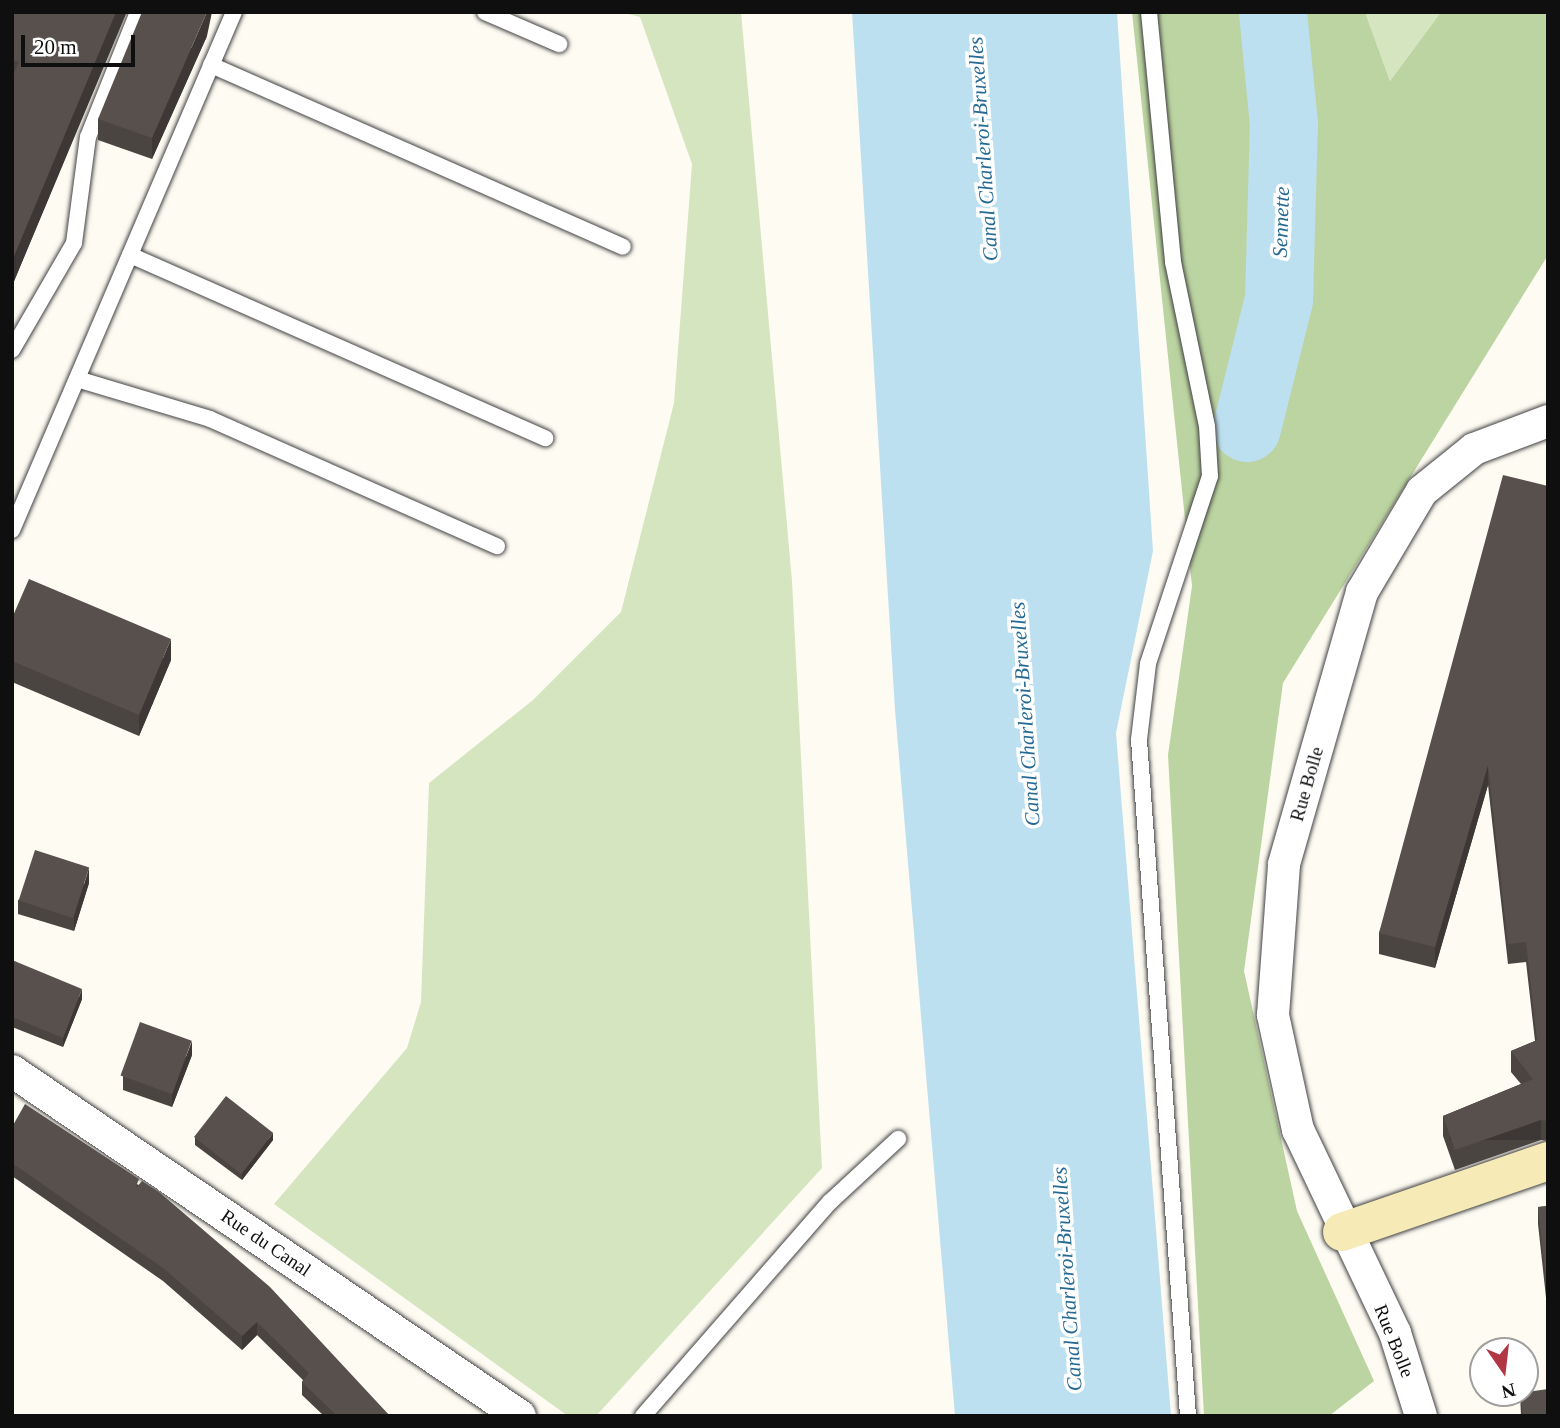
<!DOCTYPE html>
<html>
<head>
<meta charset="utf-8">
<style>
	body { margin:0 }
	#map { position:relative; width:1560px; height:1428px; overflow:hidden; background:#fefbf3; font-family:"Times New Roman",serif }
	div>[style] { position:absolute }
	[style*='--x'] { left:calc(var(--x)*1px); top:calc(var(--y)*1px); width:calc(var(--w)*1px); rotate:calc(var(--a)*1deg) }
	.green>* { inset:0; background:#d5e5c0 }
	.forest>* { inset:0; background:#bbd4a1 }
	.water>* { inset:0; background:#bde0f0 }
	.river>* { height:68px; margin:-34px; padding:0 34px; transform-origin:34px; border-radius:34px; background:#bde0f0 }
	.roads { filter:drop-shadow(0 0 2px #424242) drop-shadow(0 0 2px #424242) }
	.lane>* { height:16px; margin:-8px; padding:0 8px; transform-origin:8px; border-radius:8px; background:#fff }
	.street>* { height:32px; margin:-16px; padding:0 16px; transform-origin:16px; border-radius:16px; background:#fff }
	.secondary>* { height:38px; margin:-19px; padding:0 19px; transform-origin:19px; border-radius:19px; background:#f6ebb6 }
	.wall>* { inset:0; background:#4b4542 }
	.shaded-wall>* { inset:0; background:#3d3836; transform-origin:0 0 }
	.building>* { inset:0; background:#57504d; transform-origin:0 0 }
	span { translate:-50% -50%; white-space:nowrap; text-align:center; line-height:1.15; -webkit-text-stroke:7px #fff; paint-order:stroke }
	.street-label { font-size:19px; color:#0f0f0f }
	.water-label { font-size:21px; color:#266a94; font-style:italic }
	.frame { position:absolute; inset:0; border:14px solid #0f0f0f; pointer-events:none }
	.north { position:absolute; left:1469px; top:1337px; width:70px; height:70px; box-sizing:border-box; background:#fff; border:2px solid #9f9f9f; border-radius:50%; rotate:166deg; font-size:19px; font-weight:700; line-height:28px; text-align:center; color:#0f0f0f }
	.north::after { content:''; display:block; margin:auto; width:24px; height:32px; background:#b03743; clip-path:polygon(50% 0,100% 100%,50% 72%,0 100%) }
	.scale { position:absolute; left:21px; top:35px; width:114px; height:32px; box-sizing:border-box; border:4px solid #0f0f0f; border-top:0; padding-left:9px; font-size:21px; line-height:24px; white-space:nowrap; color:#0f0f0f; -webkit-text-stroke:5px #fff; paint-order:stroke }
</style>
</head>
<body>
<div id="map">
	<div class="green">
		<i style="clip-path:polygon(621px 12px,741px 12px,792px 581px,822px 1168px,596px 1416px,568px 1416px,274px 1204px,407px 1048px,421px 1002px,429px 783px,533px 700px,621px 612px,674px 403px,692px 164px,640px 17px)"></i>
		<i style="clip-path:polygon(1365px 12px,1441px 12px,1390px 81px)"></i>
	</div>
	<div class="forest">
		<i style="clip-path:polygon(1132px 12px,1365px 12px,1390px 81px,1441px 12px,1548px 12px,1548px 255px,1283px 683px,1244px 971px,1297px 1211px,1374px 1381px,1329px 1416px,1204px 1416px,1168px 755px,1192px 586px)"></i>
	</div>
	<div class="water">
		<i style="clip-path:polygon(852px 12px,1117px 12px,1153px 551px,1116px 733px,1171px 1416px,955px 1416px,895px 710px)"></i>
	</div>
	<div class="river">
		<i style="--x:1247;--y:428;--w:132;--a:-76"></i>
		<i style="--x:1279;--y:300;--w:175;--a:-88.4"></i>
		<i style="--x:1284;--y:125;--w:114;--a:-95.6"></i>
	</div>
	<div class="roads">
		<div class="lane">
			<i style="--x:485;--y:12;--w:81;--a:23.4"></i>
			<i style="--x:1149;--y:12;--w:251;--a:84.5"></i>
			<i style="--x:1173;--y:262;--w:167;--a:78.3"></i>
			<i style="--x:1207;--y:426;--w:50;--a:86.6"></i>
			<i style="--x:1210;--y:476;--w:198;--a:108.3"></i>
			<i style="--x:1148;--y:664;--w:77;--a:96.8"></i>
			<i style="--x:1139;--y:740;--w:678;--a:85.85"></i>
			<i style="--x:211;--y:65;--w:450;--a:23.8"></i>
			<i style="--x:130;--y:255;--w:454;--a:23.8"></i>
			<i style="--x:12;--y:350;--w:124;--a:-59.9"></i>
			<i style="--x:74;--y:243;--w:107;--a:-82.5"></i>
			<i style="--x:88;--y:137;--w:135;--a:-68.2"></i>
			<i style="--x:77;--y:379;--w:139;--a:16.7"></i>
			<i style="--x:210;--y:419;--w:314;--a:23.9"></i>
			<i style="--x:12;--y:530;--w:564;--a:-66.8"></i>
			<i style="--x:643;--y:1416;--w:284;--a:-48.9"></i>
			<i style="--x:830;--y:1202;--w:93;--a:-42.8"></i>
		</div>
		<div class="street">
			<i style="--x:12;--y:1071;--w:614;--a:34.18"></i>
			<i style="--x:1421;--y:1416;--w:87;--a:-107.4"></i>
			<i style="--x:1395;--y:1333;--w:225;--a:-115.5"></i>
			<i style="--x:1298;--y:1130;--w:118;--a:-102.3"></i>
			<i style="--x:1273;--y:1015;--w:151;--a:-85.8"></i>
			<i style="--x:1284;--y:864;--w:283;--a:-74"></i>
			<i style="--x:1362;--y:592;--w:117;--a:-59.3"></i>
			<i style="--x:1422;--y:491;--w:67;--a:-38.9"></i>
			<i style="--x:1474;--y:449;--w:79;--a:-20.7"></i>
		</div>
		<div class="secondary">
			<i style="--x:1342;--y:1232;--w:218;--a:-19"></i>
		</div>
	</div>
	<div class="wall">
		<i style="clip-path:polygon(12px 12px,126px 12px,12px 286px)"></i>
		<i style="clip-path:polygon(207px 36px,152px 159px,98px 140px,98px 119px)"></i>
		<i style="clip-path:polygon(1548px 486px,1548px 1141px,1541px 1140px,1455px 1170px,1443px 1136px,1443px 1116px,1521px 1084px,1511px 1072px,1511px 1051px,1535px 1041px,1526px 962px,1508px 964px,1488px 785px,1435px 968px,1379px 954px,1379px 933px)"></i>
		<i style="clip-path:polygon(12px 618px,171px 660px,139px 736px,12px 682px)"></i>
		<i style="clip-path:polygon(89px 883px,74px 931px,18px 914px,18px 900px)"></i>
		<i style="clip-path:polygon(12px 960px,82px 999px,63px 1047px,12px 1027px)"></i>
		<i style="clip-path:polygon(192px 1055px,172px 1107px,123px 1090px,123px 1076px)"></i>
		<i style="clip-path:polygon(12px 1127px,139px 1185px,390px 1416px,324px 1416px,302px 1395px,302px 1382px,303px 1380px,257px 1335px,242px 1350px,163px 1281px,12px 1176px)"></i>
		<i style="clip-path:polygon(195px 1138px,273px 1140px,242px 1180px,195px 1145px)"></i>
		<i style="clip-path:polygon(1548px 1206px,1548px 1316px,1538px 1224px,1538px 1207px)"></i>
		<i style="clip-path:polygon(1520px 1393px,1548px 1416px,1521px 1416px)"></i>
	</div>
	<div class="shaded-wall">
		<i style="clip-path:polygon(116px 12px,126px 12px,126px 14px,12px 286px,12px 261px)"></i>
		<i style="clip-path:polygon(207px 12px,212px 12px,207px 36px,152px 159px,152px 138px)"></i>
		<i style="clip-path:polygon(171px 639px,171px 660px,139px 736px,139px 715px)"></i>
		<i style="clip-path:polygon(1488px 765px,1488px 785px,1435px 968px,1435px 947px)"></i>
		<i style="clip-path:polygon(89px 868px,89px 883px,74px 931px,74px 917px)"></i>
		<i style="clip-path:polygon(82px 989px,82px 999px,63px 1047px,63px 1038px)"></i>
		<i style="clip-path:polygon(192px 1041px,192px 1055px,172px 1107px,172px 1093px)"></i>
		<i style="left:1541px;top:1120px;width:20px;height:91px;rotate:90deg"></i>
		<i style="clip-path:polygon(273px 1133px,273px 1140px,242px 1180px,242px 1173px)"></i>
		<i style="clip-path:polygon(257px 1322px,257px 1335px,242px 1350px,242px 1336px)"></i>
	</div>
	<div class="building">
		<i style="clip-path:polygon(12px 12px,116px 12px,12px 261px,12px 77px,19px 62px,12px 60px)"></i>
		<i style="clip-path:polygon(142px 12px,207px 12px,152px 138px,98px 119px)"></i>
		<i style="clip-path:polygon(1503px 475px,1548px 486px,1548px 1121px,1541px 1120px,1455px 1150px,1443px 1116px,1533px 1079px,1511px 1051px,1537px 1040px,1526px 942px,1508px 944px,1488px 765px,1435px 947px,1379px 933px)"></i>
		<i style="clip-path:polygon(29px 579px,171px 639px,139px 715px,12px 661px,12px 618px)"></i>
		<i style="left:35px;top:850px;width:57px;height:53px;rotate:18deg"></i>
		<i style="clip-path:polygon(12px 960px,82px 989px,63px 1038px,12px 1017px)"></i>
		<i style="left:140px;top:1022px;width:55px;height:57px;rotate:20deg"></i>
		<i style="left:226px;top:1096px;width:60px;height:52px;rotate:38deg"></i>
		<i style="clip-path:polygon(25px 1104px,139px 1179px,135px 1189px,142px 1181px,159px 1192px,270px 1287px,390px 1416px,337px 1416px,302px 1382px,309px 1373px,257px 1322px,242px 1336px,163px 1268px,12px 1163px,12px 1127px)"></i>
		<i style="clip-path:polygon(1548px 1206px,1548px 1299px,1538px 1207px)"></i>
		<i style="clip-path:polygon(1548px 1389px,1548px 1416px,1523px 1416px,1520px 1393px)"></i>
	</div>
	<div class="street-label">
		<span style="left:1307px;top:784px;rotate:-74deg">Rue Bolle</span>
		<span style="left:266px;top:1243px;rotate:34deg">Rue du Canal</span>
		<span style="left:1394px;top:1341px;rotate:68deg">Rue Bolle</span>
	</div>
	<div class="water-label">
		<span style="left:983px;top:149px;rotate:-94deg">Canal Charleroi-Bruxelles</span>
		<span style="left:1281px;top:222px;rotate:-88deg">Sennette</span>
		<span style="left:1025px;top:714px;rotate:-94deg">Canal Charleroi-Bruxelles</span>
		<span style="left:1067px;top:1279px;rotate:-94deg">Canal Charleroi-Bruxelles</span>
	</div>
	<div class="frame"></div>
	<div class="north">N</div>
	<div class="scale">20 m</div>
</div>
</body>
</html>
